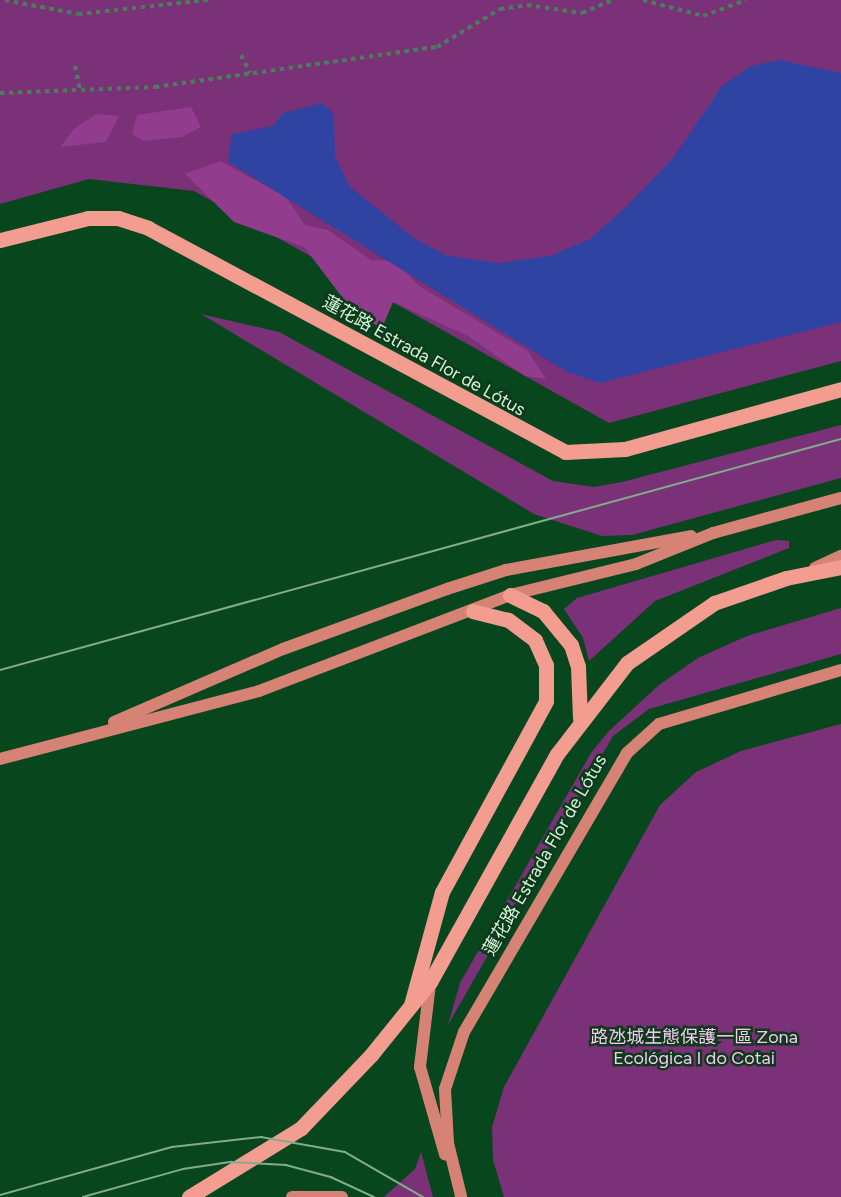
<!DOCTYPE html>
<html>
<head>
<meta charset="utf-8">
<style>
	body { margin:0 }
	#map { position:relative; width:841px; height:1197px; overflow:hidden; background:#08471e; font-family:Figtree,"Noto Sans SC",sans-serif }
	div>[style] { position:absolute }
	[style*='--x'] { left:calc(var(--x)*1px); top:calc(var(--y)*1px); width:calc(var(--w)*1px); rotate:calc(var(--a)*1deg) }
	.green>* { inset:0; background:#7a3177 }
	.forest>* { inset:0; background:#923c8e }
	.water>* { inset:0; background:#2f44a2 }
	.path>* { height:4px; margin-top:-2px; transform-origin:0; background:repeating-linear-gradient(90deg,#4a7e5a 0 4.5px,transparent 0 9px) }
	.secondary>* { height:12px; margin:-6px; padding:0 6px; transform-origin:6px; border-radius:6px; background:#d68376 }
	.primary>* { height:15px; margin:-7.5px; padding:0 7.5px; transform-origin:7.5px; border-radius:7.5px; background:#f39d90 }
	.tram>* { height:1.5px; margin:-0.75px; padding:0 0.75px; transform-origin:0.75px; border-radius:0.75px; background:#81ac8c }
	span { translate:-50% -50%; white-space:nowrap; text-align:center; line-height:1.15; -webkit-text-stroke:5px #0d3a1a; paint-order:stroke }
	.street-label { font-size:18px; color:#d4f2d8 }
	.park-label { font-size:18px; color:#f7c9f2 }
</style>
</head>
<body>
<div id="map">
	<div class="green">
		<i style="clip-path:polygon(0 0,841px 0,841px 361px,609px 423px,194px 191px,89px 179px,0 204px)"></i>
		<i style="clip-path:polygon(201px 314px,279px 332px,553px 481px,594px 487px,622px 482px,841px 425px,841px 478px,632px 535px,602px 536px,534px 514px)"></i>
		<i style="clip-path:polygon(776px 540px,789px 541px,789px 548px,655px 601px,589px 661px,583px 638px,564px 609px,577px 598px)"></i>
		<i style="clip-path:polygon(841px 608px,841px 654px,649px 709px,613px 736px,448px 1025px,460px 983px,591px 753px,608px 732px,659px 685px,698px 658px,747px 636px)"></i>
		<i style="clip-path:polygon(841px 724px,841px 1197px,504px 1197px,493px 1160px,492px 1127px,504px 1087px,660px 805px,696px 772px,741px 751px)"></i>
		<i style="clip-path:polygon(421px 1152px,433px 1197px,384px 1197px,415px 1169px)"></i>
	</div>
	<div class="forest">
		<i style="clip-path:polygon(191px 107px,201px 127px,182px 137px,143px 141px,132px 134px,137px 115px)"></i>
		<i style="clip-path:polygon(96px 114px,119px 116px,106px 142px,60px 147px,74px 129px)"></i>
		<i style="clip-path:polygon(220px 161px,286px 197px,305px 225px,328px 230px,371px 260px,396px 261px,419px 286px,528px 351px,546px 379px,525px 376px,468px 336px,393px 302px,382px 328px,355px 314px,304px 247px,234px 222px,185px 174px)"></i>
	</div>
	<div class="water">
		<i style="clip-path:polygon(779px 60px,841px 73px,841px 322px,600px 383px,567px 372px,228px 162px,232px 134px,273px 126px,283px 113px,323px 103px,334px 115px,335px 156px,350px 187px,415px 239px,448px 256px,498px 263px,550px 256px,590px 239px,627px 206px,673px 158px,722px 86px,751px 66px)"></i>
	</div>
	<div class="path">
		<i style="--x:5;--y:0;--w:74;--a:10.9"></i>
		<i style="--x:78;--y:14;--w:131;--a:-6.1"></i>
		<i style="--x:643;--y:0;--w:62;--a:14.9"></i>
		<i style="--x:703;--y:16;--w:46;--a:-20.4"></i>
		<i style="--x:241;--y:55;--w:20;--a:63"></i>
		<i style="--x:75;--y:66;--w:25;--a:78"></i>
		<i style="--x:0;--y:93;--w:155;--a:-2.2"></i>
		<i style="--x:155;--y:87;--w:285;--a:-8.1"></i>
		<i style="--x:437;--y:47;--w:74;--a:-31.1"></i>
		<i style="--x:500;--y:9;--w:27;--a:-8"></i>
		<i style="--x:527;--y:5;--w:56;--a:8.3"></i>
		<i style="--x:582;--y:13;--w:33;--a:-23"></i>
	</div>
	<div class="secondary">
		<i style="--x:815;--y:568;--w:29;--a:-25"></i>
		<i style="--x:114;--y:722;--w:184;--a:-23.4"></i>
		<i style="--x:283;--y:649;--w:175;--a:-20.1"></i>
		<i style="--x:447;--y:589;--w:62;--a:-17.9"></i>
		<i style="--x:506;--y:570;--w:188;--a:-10.4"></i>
		<i style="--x:0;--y:759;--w:268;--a:-14.7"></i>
		<i style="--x:259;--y:691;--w:269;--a:-20.9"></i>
		<i style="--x:510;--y:595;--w:130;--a:-13.8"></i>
		<i style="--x:636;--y:564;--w:83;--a:-21.9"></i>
		<i style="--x:713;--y:533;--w:133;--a:-15.3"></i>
		<i style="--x:430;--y:984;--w:84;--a:96.9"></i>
		<i style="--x:420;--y:1067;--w:91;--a:74"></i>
		<i style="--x:461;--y:1196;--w:55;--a:-103.8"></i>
		<i style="--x:448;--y:1143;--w:54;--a:-93.2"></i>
		<i style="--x:445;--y:1089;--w:60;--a:-71.6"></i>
		<i style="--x:464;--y:1032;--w:323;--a:-59.7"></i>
		<i style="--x:627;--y:753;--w:43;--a:-42.2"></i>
		<i style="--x:659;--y:724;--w:190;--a:-16.5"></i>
		<i style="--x:292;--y:1197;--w:50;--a:0"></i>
	</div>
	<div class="primary">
		<i style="--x:0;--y:240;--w:91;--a:-14"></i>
		<i style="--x:88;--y:218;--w:30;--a:0"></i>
		<i style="--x:118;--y:218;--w:32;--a:18"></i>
		<i style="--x:148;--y:228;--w:473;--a:28.2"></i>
		<i style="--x:565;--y:452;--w:60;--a:-2.9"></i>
		<i style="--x:625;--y:449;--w:224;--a:-15.5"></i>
		<i style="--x:510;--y:595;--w:37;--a:26"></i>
		<i style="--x:543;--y:611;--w:44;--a:50.5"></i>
		<i style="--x:571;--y:645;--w:22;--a:72"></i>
		<i style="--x:578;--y:666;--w:52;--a:87.8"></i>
		<i style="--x:411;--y:1005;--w:117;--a:-74.7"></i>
		<i style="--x:442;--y:892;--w:217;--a:-61.4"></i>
		<i style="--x:546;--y:701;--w:36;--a:-90"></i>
		<i style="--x:546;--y:665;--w:27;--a:-114"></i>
		<i style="--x:535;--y:640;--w:34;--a:-143"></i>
		<i style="--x:508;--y:620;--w:36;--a:-166"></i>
		<i style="--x:189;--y:1197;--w:132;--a:-31.6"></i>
		<i style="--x:301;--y:1128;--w:101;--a:-46.2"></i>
		<i style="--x:371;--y:1055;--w:94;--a:-51.1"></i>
		<i style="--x:430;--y:982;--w:261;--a:-60.9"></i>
		<i style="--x:557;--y:754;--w:115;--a:-52.4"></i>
		<i style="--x:627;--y:663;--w:106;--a:-34.6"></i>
		<i style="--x:714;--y:603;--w:76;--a:-19.1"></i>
		<i style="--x:786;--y:578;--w:56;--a:-11.3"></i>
	</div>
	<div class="tram">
		<i style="--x:0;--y:670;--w:872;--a:-15.36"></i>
		<i style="--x:0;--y:1195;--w:179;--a:-15.6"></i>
		<i style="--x:172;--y:1147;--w:90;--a:-6.4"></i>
		<i style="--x:261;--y:1137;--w:85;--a:10.1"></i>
		<i style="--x:345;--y:1152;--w:90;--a:30"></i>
		<i style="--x:83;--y:1197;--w:104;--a:-15.6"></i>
		<i style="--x:183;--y:1169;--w:49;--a:-8.3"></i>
		<i style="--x:231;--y:1162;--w:55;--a:3.1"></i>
		<i style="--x:286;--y:1165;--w:47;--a:14.9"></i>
		<i style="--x:331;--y:1177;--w:47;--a:24.9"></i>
	</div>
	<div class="street-label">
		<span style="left:424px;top:356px;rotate:29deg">蓮花路 Estrada Flor de Lótus</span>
		<span style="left:545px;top:855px;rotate:-60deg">蓮花路 Estrada Flor de Lótus</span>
	</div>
	<div class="park-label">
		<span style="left:694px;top:1048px">路氹城生態保護一區 Zona<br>Ecológica I do Cotai</span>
	</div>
</div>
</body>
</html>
